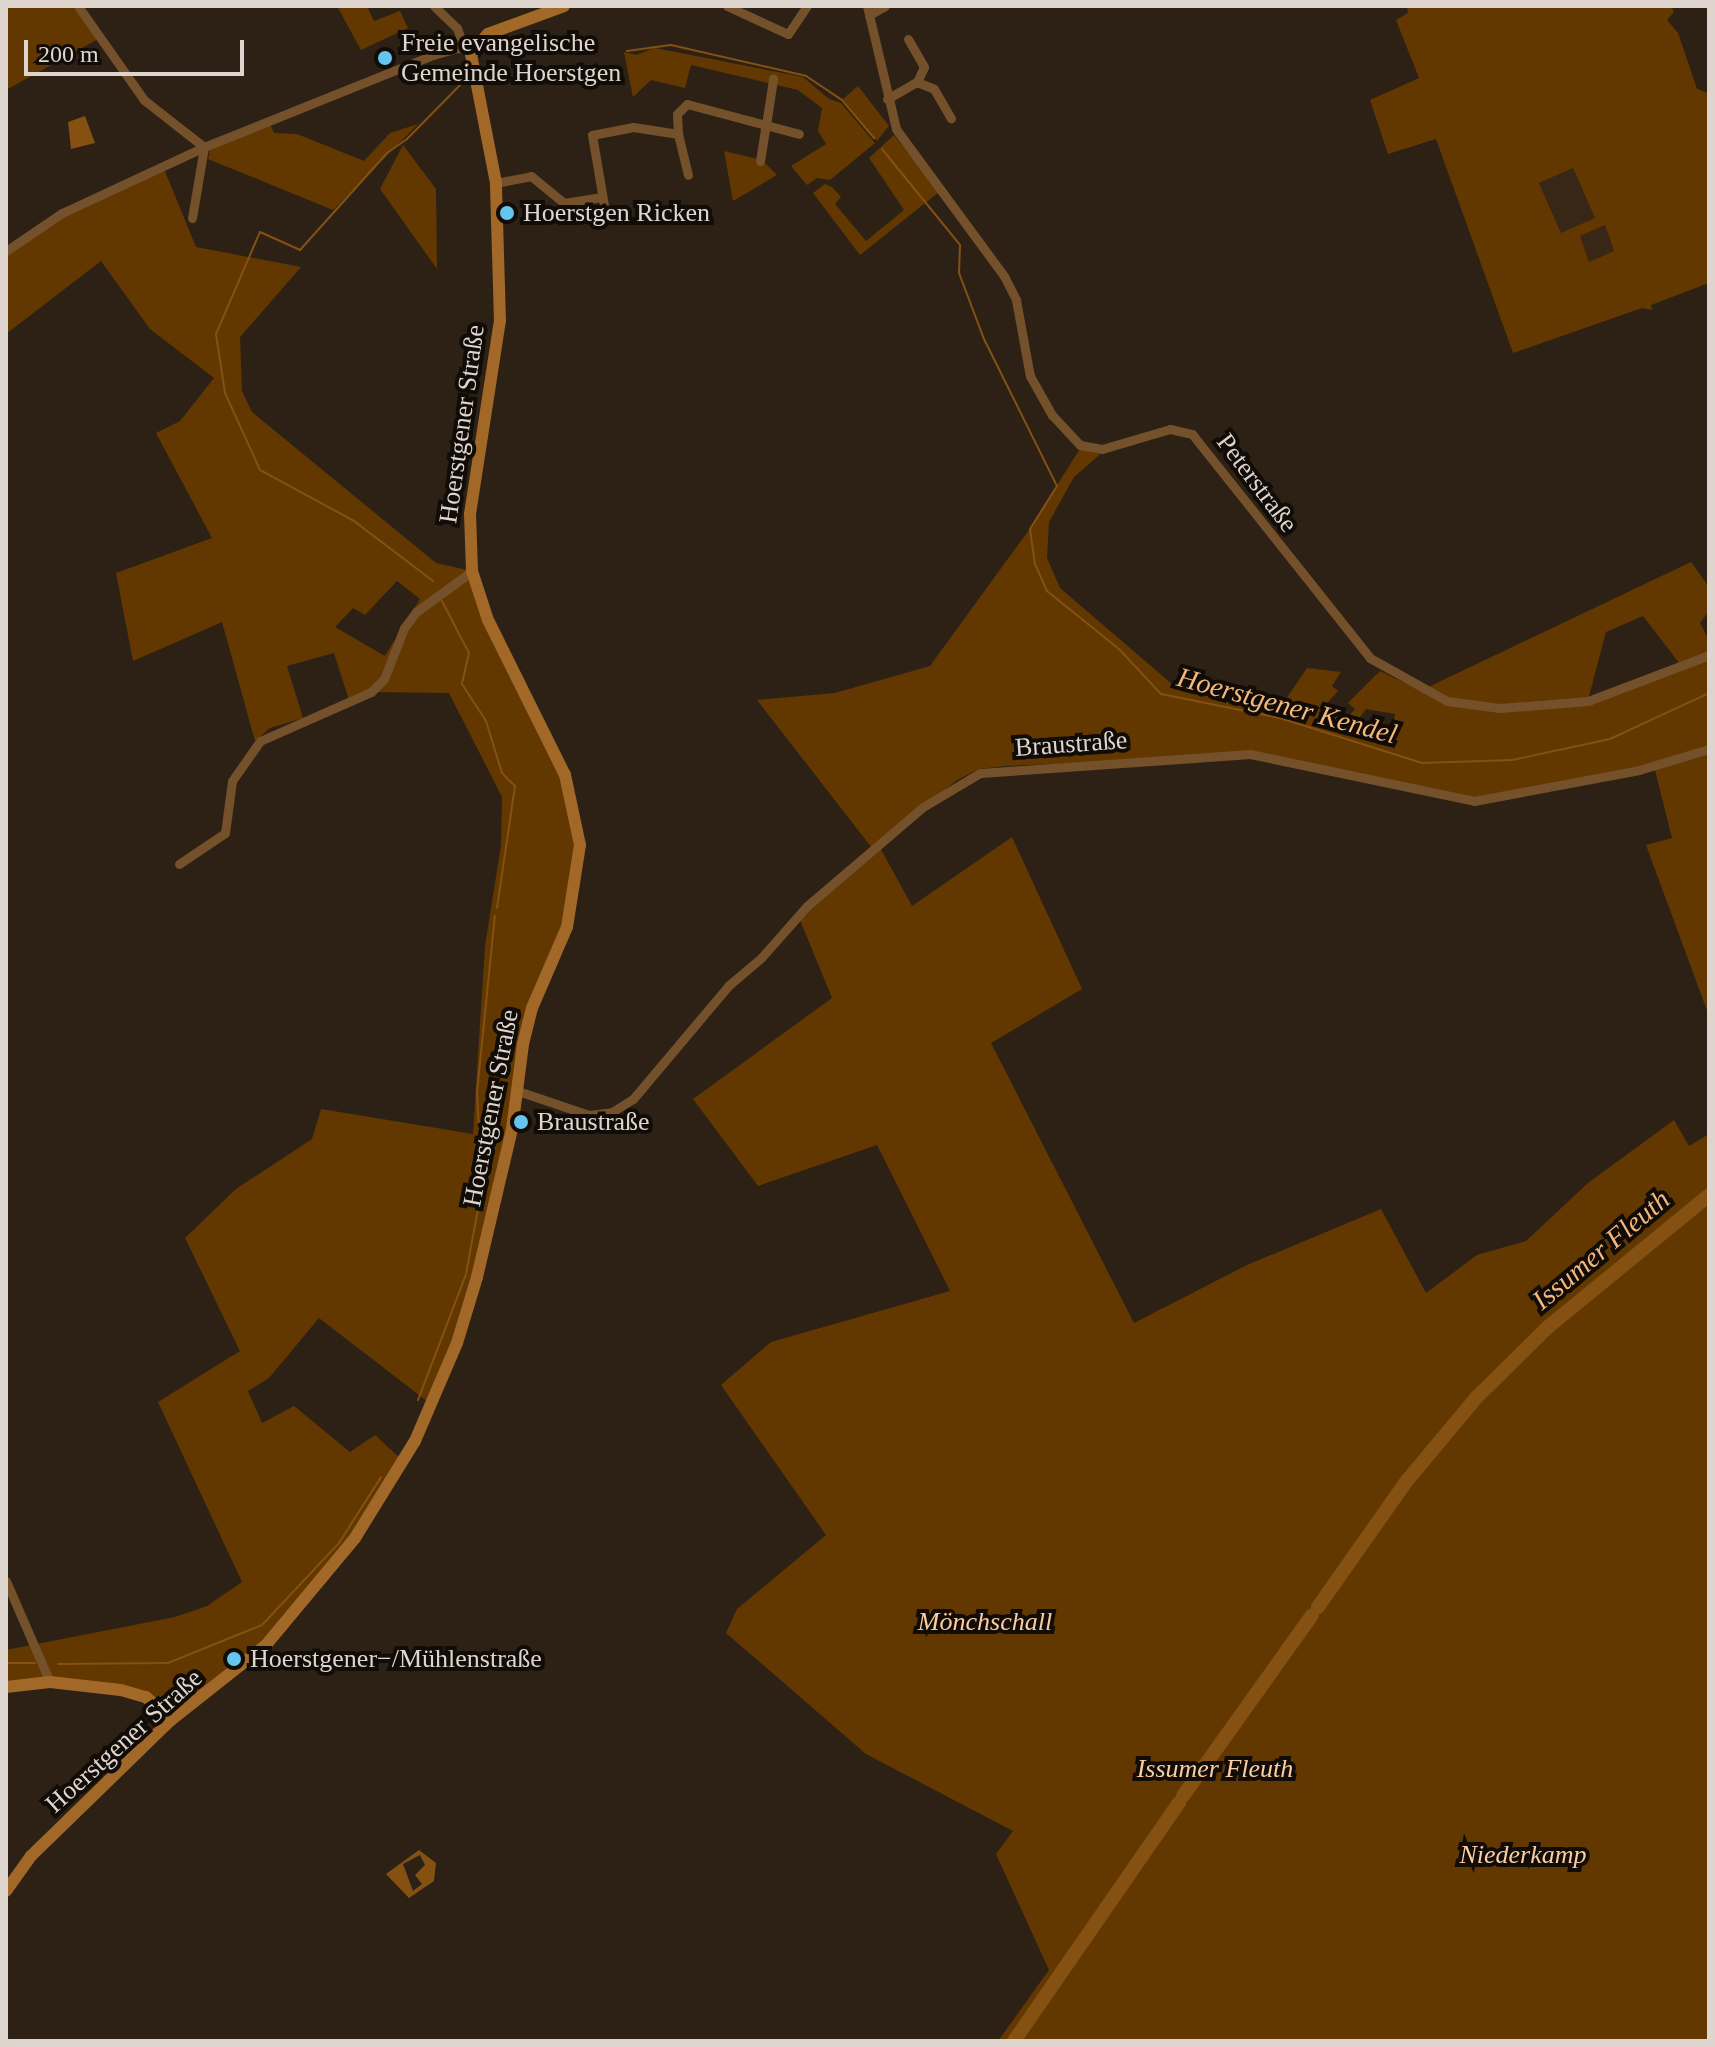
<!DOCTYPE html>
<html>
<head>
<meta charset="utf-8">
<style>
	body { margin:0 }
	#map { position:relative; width:1715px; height:2047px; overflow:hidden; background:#2d2116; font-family:Georgia,serif }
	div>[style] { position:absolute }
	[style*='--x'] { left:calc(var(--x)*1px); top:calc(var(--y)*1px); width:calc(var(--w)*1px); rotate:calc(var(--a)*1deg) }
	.built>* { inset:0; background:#382716; transform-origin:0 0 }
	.green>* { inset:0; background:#623800 }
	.water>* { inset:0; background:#845113 }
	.stream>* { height:2px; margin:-1px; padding:0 1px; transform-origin:1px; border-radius:1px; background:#845113 }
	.river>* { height:14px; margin:-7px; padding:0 7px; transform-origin:7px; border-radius:7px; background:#845113 }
	.street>* { height:9px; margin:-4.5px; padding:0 4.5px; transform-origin:4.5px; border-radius:4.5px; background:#75512b }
	.secondary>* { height:12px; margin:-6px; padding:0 6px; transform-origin:6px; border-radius:6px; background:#a26827 }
	.dots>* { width:22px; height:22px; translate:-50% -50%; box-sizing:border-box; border:4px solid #110c07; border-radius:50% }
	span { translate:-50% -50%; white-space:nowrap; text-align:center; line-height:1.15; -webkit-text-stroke:8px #110c07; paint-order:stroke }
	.poi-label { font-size:26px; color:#ded6ce }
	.left { translate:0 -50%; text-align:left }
	.street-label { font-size:26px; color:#ded6ce }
	.park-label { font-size:26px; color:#fbcda1; font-style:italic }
	.water-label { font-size:28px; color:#f4b87c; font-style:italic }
	.frame { position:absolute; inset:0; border:8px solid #ded6ce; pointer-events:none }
	.scale { position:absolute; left:24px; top:40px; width:220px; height:36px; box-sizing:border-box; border:4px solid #ded6ce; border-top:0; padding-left:10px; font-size:24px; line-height:28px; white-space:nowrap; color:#ded6ce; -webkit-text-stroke:6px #110c07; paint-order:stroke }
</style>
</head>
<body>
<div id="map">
	<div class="built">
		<i style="left:1573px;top:168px;width:55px;height:37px;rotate:66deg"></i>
		<i style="clip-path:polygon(1605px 225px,1614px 251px,1589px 262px,1580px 236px)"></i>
	</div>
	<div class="green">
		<i style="clip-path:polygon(6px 6px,78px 6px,100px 38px,6px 90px)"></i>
		<i style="clip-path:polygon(337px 6px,367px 6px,374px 21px,400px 11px,408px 28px,361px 50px)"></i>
		<i style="clip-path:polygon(evenodd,1407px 6px,1671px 6px,1674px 12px,1667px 20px,1678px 33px,1697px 89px,1709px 93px,1709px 283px,1651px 305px,1652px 310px,1642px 308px,1513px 353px,1436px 139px,1388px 154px,1370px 100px,1419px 78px,1396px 20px,1408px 13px,1407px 6px,1573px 168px,1595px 218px,1561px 233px,1539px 183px,1573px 168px,1407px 6px,1605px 225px,1614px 251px,1589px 262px,1580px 236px,1605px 225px)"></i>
		<i style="clip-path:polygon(655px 48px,803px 77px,829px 99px,841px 103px,875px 143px,830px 180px,817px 178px,807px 185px,791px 166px,826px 144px,818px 131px,822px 108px,798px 90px,691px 65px,685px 88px,651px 80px,633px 97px,624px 52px,636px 55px)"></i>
		<i style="clip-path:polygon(858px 86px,889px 126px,877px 141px,843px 99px)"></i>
		<i style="clip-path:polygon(270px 124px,274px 133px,297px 134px,364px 161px,390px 133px,418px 124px,333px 210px,208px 159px,210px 149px)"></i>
		<i style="clip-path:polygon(894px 135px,939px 192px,860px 255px,813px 193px,825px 184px,832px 187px,841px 197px,835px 204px,866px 241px,904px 210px,869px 158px)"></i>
		<i style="clip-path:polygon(403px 145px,436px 189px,437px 269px,380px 189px)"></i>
		<i style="clip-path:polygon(724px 151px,762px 160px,777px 175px,733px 201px)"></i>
		<i style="clip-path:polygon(evenodd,164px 169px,196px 247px,301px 267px,240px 337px,242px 391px,252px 412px,436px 563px,472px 571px,572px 792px,577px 878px,535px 1012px,500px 1187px,432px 1405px,319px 1318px,269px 1378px,248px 1391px,262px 1423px,294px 1406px,350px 1452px,375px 1435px,403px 1461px,299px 1610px,171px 1720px,146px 1697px,50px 1682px,6px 1687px,6px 1650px,175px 1617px,207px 1606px,242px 1582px,158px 1402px,240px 1351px,185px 1238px,236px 1189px,312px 1139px,321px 1109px,473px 1134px,485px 946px,501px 845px,502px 797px,449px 693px,371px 692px,350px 703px,334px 653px,287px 666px,303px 718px,270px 728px,255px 741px,222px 622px,133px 661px,116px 573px,212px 538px,156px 433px,180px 421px,214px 378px,150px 329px,101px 261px,6px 334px,6px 251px,62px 213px,164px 169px,397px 581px,420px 599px,385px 656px,335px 627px,353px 608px,365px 615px,397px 581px)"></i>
		<i style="clip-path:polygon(evenodd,1081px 447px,1105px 450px,1074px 477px,1049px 522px,1047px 558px,1060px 588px,1173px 685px,1245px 698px,1278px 711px,1307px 668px,1341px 672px,1332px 686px,1338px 691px,1318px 713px,1327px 720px,1332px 714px,1345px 721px,1355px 709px,1348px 703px,1380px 671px,1448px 704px,1422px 690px,1691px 562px,1709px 587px,1709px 611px,1700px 623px,1709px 640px,1709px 1016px,1646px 845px,1672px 838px,1654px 766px,1474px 801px,1264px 756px,1005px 766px,979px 769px,957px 780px,878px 844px,912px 906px,1012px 837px,1082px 989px,991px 1043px,1134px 1323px,1247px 1265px,1381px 1209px,1426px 1293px,1477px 1255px,1526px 1241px,1588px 1183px,1674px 1120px,1689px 1146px,1709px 1134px,1709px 2041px,998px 2041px,1049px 1970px,996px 1854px,1013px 1831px,866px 1754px,726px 1633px,737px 1609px,826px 1535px,721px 1385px,771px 1342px,950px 1291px,877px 1145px,758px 1186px,693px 1099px,832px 998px,798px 915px,872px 848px,757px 700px,835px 693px,930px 666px,1029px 530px,1081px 447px,1643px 616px,1680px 664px,1588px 700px,1606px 632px,1643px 616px,1081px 447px,1366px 709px,1395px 714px,1389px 747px,1347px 735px,1366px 709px)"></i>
	</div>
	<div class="water">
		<i style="clip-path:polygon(85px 116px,95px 143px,71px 149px,68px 122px)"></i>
		<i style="clip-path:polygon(evenodd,419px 1850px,436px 1863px,434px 1881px,409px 1898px,386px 1874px,419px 1850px,420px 1855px,425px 1865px,415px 1875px,422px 1884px,413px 1891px,403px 1864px,420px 1855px)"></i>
	</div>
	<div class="stream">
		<i style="--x:627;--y:51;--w:44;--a:-7.8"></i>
		<i style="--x:671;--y:45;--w:139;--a:12.9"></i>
		<i style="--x:806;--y:76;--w:43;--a:33.7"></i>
		<i style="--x:842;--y:100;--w:50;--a:49.9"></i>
		<i style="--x:882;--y:149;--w:124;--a:50.9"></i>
		<i style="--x:960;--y:245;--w:28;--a:92"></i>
		<i style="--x:959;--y:273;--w:71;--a:69.3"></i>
		<i style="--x:984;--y:339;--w:164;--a:63.6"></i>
		<i style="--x:1057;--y:486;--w:51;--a:122.1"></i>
		<i style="--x:1030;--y:529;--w:35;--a:82"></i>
		<i style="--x:1035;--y:564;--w:30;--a:66"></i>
		<i style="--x:1047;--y:591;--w:92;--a:38.9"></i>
		<i style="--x:1119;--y:649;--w:62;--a:47"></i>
		<i style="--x:1161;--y:694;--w:121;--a:11.4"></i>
		<i style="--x:1280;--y:718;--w:149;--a:17.6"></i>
		<i style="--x:1422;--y:763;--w:90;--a:-1.9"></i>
		<i style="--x:1512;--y:760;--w:100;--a:-12.1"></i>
		<i style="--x:1610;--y:739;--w:109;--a:-24.9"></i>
		<i style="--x:433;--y:581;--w:99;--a:-142.8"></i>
		<i style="--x:354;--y:521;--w:107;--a:-151.5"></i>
		<i style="--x:260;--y:470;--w:85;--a:-114.4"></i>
		<i style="--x:225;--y:393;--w:60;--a:-98.7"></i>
		<i style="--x:216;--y:334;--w:111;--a:-66.7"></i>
		<i style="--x:260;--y:232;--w:44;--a:24.2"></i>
		<i style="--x:300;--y:250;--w:130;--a:-48.1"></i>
		<i style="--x:387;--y:153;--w:24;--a:-35"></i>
		<i style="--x:407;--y:139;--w:80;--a:-45.5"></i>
		<i style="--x:442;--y:601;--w:59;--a:62.6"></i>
		<i style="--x:469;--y:653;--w:32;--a:103"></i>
		<i style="--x:462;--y:684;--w:44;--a:57"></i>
		<i style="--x:486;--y:721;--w:54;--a:72.9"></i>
		<i style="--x:502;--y:773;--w:18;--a:45"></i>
		<i style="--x:515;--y:786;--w:123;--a:98.4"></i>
		<i style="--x:418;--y:1400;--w:135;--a:-69.1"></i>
		<i style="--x:466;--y:1274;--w:88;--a:-79.6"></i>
		<i style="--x:482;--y:1187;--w:95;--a:-93"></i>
		<i style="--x:477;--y:1092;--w:177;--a:-84.2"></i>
		<i style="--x:6;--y:1663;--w:29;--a:0"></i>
		<i style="--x:58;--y:1664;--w:110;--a:-0.5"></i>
		<i style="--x:168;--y:1663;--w:101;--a:-22"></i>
		<i style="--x:262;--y:1625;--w:112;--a:-46.8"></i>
		<i style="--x:339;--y:1543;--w:78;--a:-57.5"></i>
	</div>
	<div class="river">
		<i style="--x:1318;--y:1607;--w:151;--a:-54.9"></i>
		<i style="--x:1405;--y:1483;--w:112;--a:-50.1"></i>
		<i style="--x:1477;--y:1397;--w:100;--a:-44.6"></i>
		<i style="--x:1548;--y:1327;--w:208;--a:-39.3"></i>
		<i style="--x:1183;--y:1796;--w:222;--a:-54.5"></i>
		<i style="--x:1014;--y:2041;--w:290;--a:-55.3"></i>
	</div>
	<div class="street">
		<i style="--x:78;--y:6;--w:115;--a:54.9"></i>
		<i style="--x:144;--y:100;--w:76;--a:38.1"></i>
		<i style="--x:434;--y:6;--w:32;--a:44"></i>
		<i style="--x:457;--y:28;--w:21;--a:71"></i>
		<i style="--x:727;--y:6;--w:67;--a:24.7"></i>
		<i style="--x:788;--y:34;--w:34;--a:-56"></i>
		<i style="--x:867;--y:6;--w:126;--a:76.7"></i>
		<i style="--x:896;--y:129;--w:182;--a:53.7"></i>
		<i style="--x:1004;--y:276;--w:27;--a:63"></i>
		<i style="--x:1016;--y:300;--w:77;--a:79.6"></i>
		<i style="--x:1030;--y:376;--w:45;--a:60.6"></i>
		<i style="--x:1052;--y:415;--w:41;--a:47"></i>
		<i style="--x:1080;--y:445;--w:22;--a:10"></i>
		<i style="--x:1102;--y:449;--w:71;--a:-16.4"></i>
		<i style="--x:1170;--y:429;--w:23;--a:13"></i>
		<i style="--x:1192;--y:434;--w:286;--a:51.5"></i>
		<i style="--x:1370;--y:658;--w:88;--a:29.2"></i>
		<i style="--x:1447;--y:701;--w:53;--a:7.5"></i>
		<i style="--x:1500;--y:708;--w:88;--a:-4.5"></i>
		<i style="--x:1588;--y:701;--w:129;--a:-20.8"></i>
		<i style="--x:869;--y:15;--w:18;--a:-29"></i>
		<i style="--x:908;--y:39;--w:32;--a:60"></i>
		<i style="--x:924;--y:67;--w:17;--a:115"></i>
		<i style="--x:887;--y:99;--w:34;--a:-30"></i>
		<i style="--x:917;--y:82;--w:18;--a:22"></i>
		<i style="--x:934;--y:89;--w:34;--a:60"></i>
		<i style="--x:678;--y:134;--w:42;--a:76.3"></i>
		<i style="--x:760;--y:161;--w:36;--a:-81"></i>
		<i style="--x:766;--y:125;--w:34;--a:15"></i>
		<i style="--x:496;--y:183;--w:36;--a:-11"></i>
		<i style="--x:531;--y:176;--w:43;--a:39.3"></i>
		<i style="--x:564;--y:203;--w:38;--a:-9"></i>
		<i style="--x:605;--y:211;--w:77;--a:-99.7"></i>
		<i style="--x:592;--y:135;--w:42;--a:-11"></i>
		<i style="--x:633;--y:127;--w:46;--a:8.8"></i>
		<i style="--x:678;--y:134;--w:20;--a:-93"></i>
		<i style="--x:677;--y:114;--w:14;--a:-45"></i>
		<i style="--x:687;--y:104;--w:82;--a:14.9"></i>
		<i style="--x:766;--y:125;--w:47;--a:-81.3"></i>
		<i style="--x:192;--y:218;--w:72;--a:-80.4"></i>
		<i style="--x:6;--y:251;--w:68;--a:-34.2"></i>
		<i style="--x:62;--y:213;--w:157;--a:-24.9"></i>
		<i style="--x:204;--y:147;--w:247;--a:-21.9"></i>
		<i style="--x:433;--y:55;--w:26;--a:-16"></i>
		<i style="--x:458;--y:48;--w:15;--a:8"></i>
		<i style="--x:179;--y:864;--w:55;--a:-34"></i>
		<i style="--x:225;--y:833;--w:52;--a:-82.3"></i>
		<i style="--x:232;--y:781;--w:49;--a:-55"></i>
		<i style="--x:260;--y:741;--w:121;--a:-23.8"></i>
		<i style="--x:371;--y:692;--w:18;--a:-45"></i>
		<i style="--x:384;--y:679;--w:55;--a:-68.6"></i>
		<i style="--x:404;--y:628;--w:20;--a:-53"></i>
		<i style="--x:416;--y:612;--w:69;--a:-36.2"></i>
		<i style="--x:518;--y:1091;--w:75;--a:18.7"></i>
		<i style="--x:589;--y:1115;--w:23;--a:-7"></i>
		<i style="--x:612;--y:1112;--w:25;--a:-32"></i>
		<i style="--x:633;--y:1099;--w:148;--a:-49.9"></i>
		<i style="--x:728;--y:986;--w:43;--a:-40.3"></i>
		<i style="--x:761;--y:958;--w:69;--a:-48.5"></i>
		<i style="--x:807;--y:906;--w:153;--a:-40.5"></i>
		<i style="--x:923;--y:807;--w:66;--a:-30.8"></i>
		<i style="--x:980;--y:773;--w:271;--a:-4"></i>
		<i style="--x:1250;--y:754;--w:229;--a:11.8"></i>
		<i style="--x:1474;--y:801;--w:168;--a:-10.6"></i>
		<i style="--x:1639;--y:770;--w:73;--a:-16.7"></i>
		<i style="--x:6;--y:1581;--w:110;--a:66.5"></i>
	</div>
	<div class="secondary">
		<i style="--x:6;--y:1687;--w:44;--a:-6.5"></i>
		<i style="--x:50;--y:1682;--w:71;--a:6.4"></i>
		<i style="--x:121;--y:1690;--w:26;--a:16"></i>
		<i style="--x:146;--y:1697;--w:34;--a:43"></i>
		<i style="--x:6;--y:1891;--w:43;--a:-54.5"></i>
		<i style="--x:31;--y:1856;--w:195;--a:-44.2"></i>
		<i style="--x:171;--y:1720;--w:121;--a:-38.3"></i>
		<i style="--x:266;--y:1645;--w:139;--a:-50.2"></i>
		<i style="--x:355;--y:1538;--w:114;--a:-58.3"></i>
		<i style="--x:415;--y:1441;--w:107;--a:-66.8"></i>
		<i style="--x:457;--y:1343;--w:69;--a:-73.1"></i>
		<i style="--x:477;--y:1277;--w:152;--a:-76.7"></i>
		<i style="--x:512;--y:1129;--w:86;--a:-82.6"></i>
		<i style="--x:523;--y:1044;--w:37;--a:-76"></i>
		<i style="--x:532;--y:1008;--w:88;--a:-66.6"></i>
		<i style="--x:567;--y:927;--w:83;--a:-81"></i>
		<i style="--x:580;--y:845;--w:72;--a:-102.1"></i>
		<i style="--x:565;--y:775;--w:173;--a:-116.4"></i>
		<i style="--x:488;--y:620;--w:52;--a:-108.1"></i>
		<i style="--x:472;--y:571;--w:57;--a:-92"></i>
		<i style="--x:470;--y:514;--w:195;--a:-81.2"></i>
		<i style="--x:500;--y:321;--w:138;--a:-91.7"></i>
		<i style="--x:496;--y:183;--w:131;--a:-101"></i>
		<i style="--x:471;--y:54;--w:26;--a:-50"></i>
		<i style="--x:488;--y:34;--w:81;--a:-20.2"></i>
	</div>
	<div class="dots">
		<i style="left:385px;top:58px;background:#65c5ee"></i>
		<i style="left:507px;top:213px;background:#65c5ee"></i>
		<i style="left:521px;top:1122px;background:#65c5ee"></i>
		<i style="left:234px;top:1659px;background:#65c5ee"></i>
	</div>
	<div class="poi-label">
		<span class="left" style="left:401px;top:58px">Freie evangelische<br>Gemeinde Hoerstgen</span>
		<span class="left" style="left:523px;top:213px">Hoerstgen Ricken</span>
		<span class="left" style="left:537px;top:1122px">Braustraße</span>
		<span class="left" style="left:250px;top:1659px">Hoerstgener−/Mühlenstraße</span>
	</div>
	<div class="street-label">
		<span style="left:462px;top:424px;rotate:-82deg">Hoerstgener Straße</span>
		<span style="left:1257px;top:483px;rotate:53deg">Peterstraße</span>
		<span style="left:1071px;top:744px;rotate:-4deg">Braustraße</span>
		<span style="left:491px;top:1108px;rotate:-79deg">Hoerstgener Straße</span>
		<span style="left:124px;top:1741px;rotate:-42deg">Hoerstgener Straße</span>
	</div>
	<div class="park-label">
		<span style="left:985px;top:1622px">Mönchschall</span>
		<span style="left:1215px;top:1769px">Issumer Fleuth</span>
		<span style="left:1523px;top:1855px">Niederkamp</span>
	</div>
	<div class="water-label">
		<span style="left:1287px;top:706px;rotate:15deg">Hoerstgener Kendel</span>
		<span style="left:1601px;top:1250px;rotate:-40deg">Issumer Fleuth</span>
	</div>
	<div class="frame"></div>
	<div class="scale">200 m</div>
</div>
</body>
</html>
